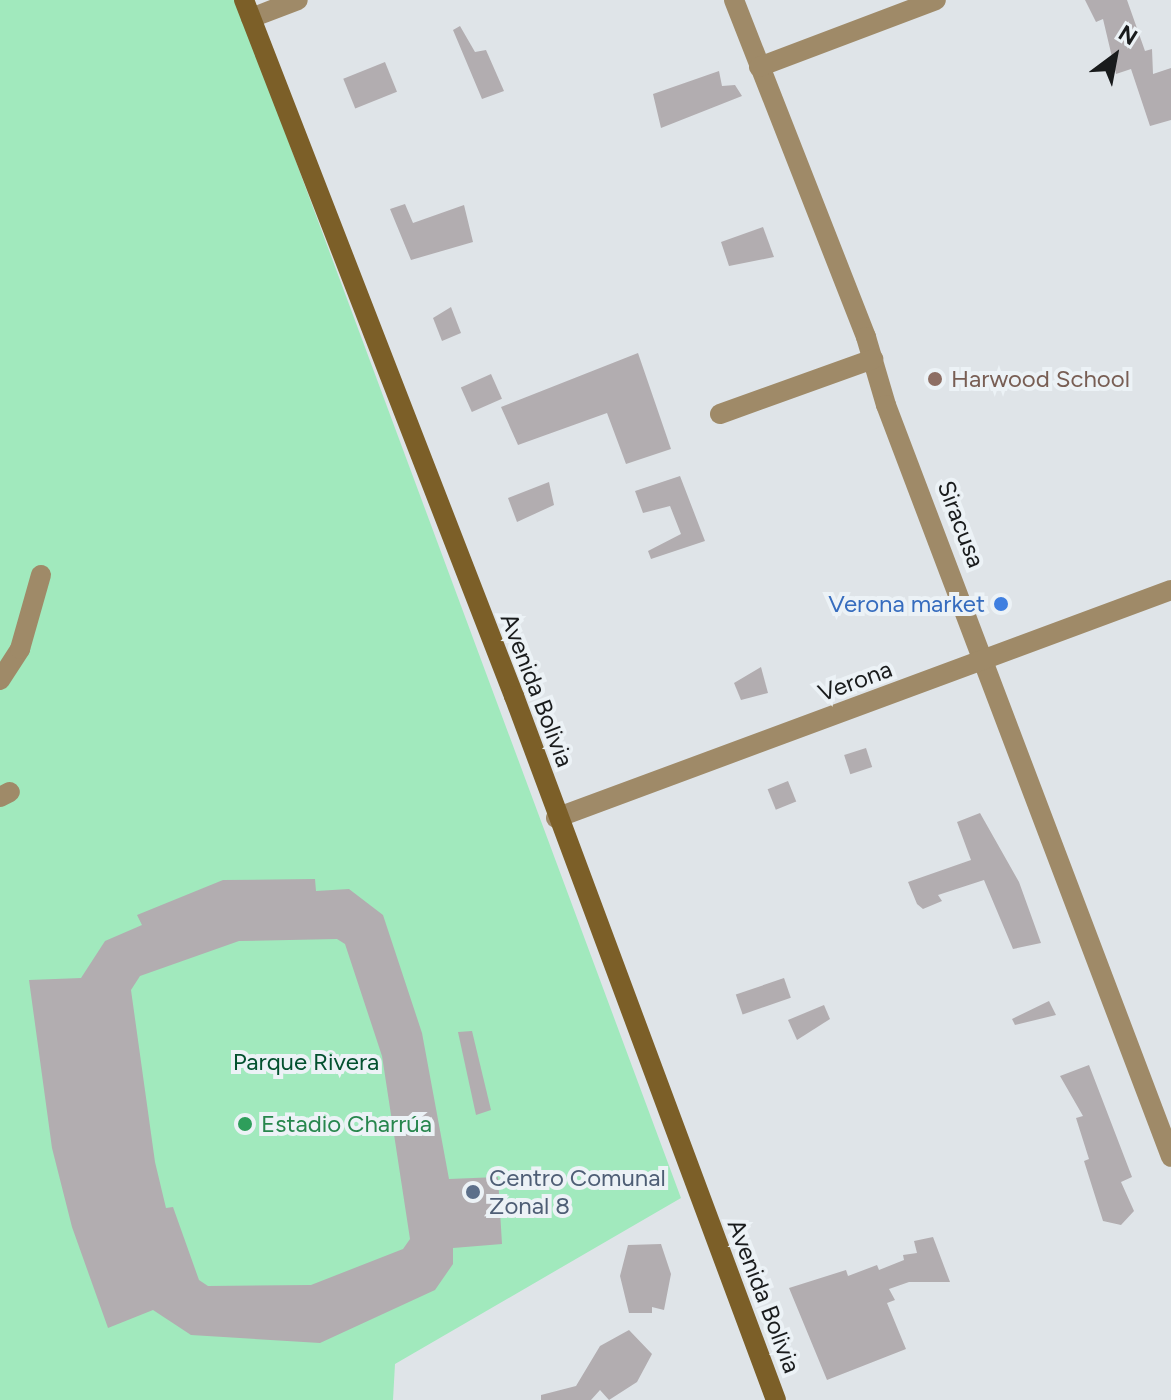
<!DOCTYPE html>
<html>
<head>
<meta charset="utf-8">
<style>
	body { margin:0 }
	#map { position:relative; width:1171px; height:1400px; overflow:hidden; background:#dfe4e8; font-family:Figtree,sans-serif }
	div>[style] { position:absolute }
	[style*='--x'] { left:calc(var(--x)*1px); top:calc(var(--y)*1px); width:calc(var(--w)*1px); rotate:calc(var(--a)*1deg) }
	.green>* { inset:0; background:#a1e9bd }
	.building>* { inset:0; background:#b2adb0; transform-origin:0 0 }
	.street>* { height:20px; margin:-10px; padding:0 10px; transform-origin:10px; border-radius:10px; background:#9f8a68 }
	.secondary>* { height:20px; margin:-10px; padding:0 10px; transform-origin:10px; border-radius:10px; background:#7c5f28 }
	.dots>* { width:22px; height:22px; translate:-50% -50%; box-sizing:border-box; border:4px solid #ecf2f6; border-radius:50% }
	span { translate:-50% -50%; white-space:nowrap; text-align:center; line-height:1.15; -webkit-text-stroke:8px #ecf2f6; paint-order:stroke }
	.education-label { font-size:24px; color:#785e54 }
	.left { translate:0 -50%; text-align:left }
	.street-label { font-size:24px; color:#191b1c }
	.shop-label { font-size:24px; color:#366cbe }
	.right { translate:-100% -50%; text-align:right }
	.park-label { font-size:24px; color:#03512f }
	.leisure-label { font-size:24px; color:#27864d }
	.service-label { font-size:24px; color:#4e5e75 }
	.north { position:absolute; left:1075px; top:16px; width:80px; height:80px; -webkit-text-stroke:6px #ecf2f6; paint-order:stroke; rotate:32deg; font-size:22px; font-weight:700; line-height:32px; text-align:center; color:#191b1c }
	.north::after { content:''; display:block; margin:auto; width:28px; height:36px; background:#191b1c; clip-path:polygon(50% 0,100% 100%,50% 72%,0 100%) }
</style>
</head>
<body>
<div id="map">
	<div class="green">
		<i style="clip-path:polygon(0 0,236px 0,681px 1198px,395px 1364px,393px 1400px,0 1400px)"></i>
	</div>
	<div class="building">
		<i style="clip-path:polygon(1085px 0,1127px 0,1145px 51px,1152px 49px,1153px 74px,1171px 68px,1171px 120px,1150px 126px,1131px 69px,1116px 74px,1103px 19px,1096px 22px)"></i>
		<i style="clip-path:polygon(460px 26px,475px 52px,486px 50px,504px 91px,482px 99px,453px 30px)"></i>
		<i style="left:385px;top:62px;width:32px;height:45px;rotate:68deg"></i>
		<i style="clip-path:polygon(719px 71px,722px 86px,735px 85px,742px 96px,661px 128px,653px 94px)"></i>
		<i style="clip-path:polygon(405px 204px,413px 223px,464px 205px,473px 242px,411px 260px,390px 209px)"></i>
		<i style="clip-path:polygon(763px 227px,774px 257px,729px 266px,721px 242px)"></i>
		<i style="clip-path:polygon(451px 307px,461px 333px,442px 341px,433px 318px)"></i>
		<i style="clip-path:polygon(638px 353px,671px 449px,626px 464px,607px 413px,518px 445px,501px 407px)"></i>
		<i style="left:491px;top:374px;width:27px;height:33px;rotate:66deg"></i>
		<i style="clip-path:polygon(680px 476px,705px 541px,651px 559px,648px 551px,681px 534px,670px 506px,643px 513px,635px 491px)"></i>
		<i style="clip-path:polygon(549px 482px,554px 505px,517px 522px,508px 498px)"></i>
		<i style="clip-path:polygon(761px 667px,768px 693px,741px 700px,734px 683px)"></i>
		<i style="left:866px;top:748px;width:20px;height:23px;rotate:72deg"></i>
		<i style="left:788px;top:781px;width:22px;height:22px;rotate:68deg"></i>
		<i style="clip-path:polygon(980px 813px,1019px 882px,1041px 943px,1013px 949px,984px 880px,938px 895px,942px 901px,923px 909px,917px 904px,908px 882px,971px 860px,957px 822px)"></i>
		<i style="clip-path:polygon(evenodd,315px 879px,316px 891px,349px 889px,383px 915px,422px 1033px,449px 1179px,498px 1177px,502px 1244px,453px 1248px,453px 1264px,435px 1290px,320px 1343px,191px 1335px,153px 1310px,108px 1328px,72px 1227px,52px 1148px,29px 980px,81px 978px,105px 941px,142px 925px,137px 915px,223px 880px,315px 879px,337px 939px,345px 944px,382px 1056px,410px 1239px,403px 1249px,311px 1285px,208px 1286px,199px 1280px,173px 1207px,166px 1208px,155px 1162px,131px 990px,140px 976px,239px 941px,337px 939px)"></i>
		<i style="left:784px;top:978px;width:21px;height:51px;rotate:71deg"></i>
		<i style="clip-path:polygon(1049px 1001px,1056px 1015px,1015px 1025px,1012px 1019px)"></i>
		<i style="clip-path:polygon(824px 1005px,830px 1019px,797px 1040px,788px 1020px)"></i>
		<i style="clip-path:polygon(472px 1031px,491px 1110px,476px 1115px,458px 1032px)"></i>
		<i style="clip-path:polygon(1089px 1065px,1132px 1177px,1121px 1182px,1134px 1211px,1121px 1225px,1103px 1221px,1084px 1161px,1089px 1159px,1076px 1118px,1083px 1116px,1060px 1076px)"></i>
		<i style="clip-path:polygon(933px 1237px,950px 1282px,909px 1282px,889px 1289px,895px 1300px,887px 1303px,906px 1349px,827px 1380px,789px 1288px,846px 1270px,848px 1276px,877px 1265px,879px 1270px,904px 1260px,903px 1255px,917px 1253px,914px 1241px)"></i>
		<i style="clip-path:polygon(661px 1244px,671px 1274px,664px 1310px,652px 1307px,652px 1313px,629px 1313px,620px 1276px,628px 1245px)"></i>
		<i style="clip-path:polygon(629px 1330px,652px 1354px,637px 1382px,609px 1400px,600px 1390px,591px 1400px,541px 1400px,541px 1395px,576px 1386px,600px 1346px)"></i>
	</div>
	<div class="street">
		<i style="--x:734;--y:0;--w:362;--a:68.6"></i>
		<i style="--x:866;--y:337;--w:71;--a:73.6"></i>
		<i style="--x:886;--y:405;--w:804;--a:69.24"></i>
		<i style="--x:251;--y:18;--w:50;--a:-21"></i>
		<i style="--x:759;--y:67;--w:189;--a:-20.7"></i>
		<i style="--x:720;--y:414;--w:163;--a:-19.8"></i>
		<i style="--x:0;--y:680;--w:37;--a:-57"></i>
		<i style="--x:20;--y:649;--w:77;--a:-74.2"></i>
		<i style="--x:0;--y:797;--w:11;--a:-27"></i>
		<i style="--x:556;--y:818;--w:656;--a:-20.34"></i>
	</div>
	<div class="secondary">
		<i style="--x:244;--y:0;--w:747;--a:68.8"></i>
		<i style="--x:514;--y:696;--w:751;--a:69.59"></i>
	</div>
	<div class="dots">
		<i style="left:935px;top:379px;background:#8d6e63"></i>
		<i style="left:1001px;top:604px;background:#3f7fe0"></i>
		<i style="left:245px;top:1124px;background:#2e9e5b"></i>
		<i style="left:473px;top:1192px;background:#5c6f8a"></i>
	</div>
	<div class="education-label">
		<span class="left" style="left:951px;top:379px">Harwood School</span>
	</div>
	<div class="street-label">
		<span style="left:961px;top:524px;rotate:69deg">Siracusa</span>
		<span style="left:855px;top:681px;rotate:-20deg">Verona</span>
		<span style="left:537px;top:690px;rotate:69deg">Avenida Bolivia</span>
		<span style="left:764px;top:1296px;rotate:69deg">Avenida Bolivia</span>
	</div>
	<div class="shop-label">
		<span class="right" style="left:985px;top:604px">Verona market</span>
	</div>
	<div class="park-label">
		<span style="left:306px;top:1062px">Parque Rivera</span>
	</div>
	<div class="leisure-label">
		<span class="left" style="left:261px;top:1124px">Estadio Charrúa</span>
	</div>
	<div class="service-label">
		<span class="left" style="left:489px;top:1192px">Centro Comunal<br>Zonal 8</span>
	</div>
	<div class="north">N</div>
</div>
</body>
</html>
